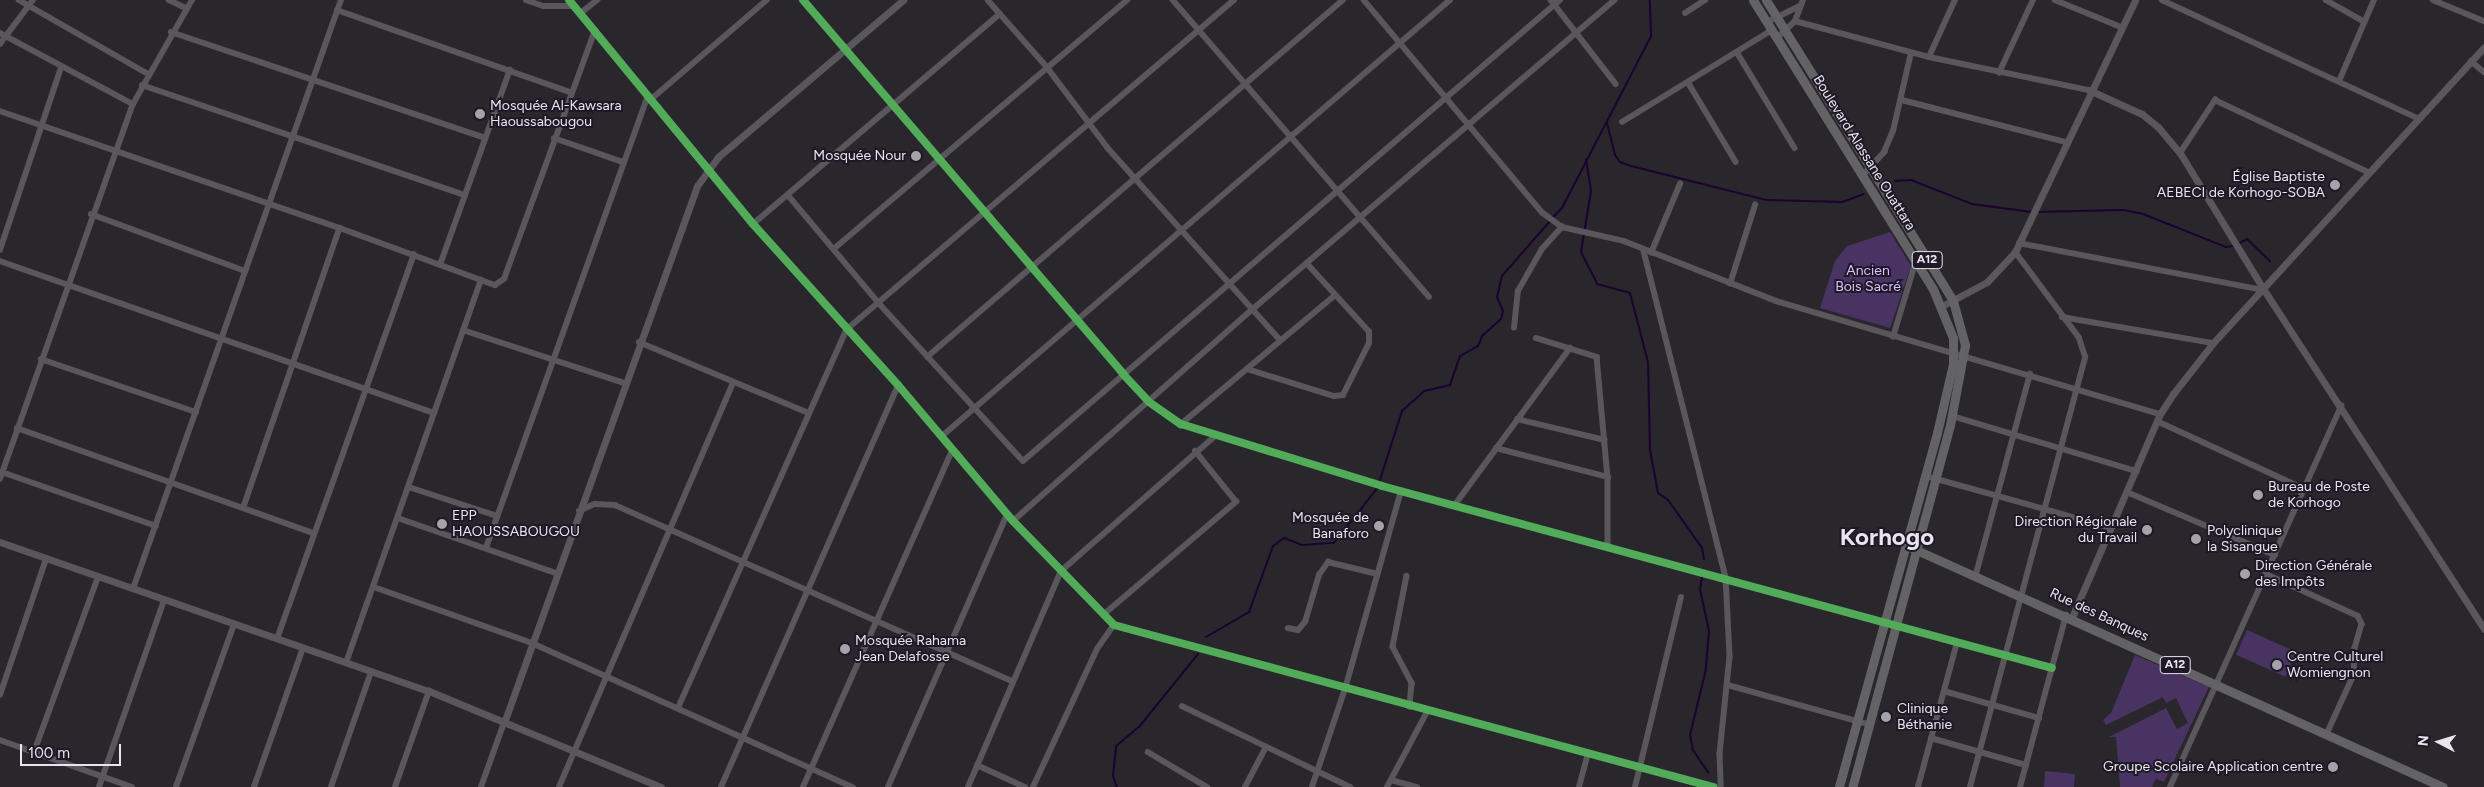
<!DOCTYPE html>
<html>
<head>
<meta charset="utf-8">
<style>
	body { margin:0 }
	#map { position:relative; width:2484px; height:787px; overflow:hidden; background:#29262c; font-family:Figtree,sans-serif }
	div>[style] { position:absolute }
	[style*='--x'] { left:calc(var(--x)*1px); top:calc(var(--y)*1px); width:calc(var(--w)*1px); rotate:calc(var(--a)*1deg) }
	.green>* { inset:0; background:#493362; transform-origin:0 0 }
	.stream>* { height:2px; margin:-1px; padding:0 1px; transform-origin:1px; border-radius:1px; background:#1a0330 }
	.minor>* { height:5.5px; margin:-2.75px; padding:0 2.75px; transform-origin:2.75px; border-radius:2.75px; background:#59575b }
	.tertiary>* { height:7px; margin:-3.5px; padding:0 3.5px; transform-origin:3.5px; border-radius:3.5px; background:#59575b }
	.primary>* { height:9px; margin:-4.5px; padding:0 4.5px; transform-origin:4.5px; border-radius:4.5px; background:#636265 }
	.cycleway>* { height:8px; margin:-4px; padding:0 4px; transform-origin:4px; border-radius:4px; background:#51ab58 }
	.dots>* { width:14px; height:14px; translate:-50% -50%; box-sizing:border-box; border:2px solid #1f1927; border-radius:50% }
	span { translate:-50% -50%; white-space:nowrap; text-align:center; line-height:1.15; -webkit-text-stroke:4px #1f1927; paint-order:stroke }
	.shield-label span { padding:1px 4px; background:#1f1927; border:1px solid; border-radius:4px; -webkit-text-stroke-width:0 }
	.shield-label { font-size:12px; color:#e8e5ee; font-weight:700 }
	.poi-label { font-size:14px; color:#e8e5ee }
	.left { translate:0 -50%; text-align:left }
	.right { translate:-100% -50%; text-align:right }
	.street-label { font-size:14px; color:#e8e5ee }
	.park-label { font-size:14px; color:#dac0ff }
	.town-label { font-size:24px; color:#e8e5ee; font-weight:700 }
	.north { position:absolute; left:2414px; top:717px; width:50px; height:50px; -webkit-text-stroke:4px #1f1927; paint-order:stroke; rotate:275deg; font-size:14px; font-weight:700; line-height:20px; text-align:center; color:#e8e5ee }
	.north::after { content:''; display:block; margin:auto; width:18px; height:22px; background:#e8e5ee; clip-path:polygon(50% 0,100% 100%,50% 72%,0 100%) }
	.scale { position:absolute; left:20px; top:744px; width:101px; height:22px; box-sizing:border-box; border:2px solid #e8e5ee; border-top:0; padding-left:6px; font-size:15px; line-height:18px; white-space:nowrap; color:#e8e5ee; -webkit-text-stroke:4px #1f1927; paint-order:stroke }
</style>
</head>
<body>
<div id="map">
	<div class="green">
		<i style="clip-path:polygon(1890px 232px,1911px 266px,1890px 328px,1820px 308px,1835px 261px,1847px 246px)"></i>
		<i style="left:2247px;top:630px;width:54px;height:27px;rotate:24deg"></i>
		<i style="clip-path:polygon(2135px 655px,2209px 687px,2164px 782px,2156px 779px,2152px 787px,2120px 787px,2116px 737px,2109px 737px,2166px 708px,2177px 729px,2188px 723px,2176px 698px,2166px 703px,2163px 697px,2106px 725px,2103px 720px,2111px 713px)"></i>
		<i style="clip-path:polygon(2045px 771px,2075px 774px,2074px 787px,2044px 787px)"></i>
	</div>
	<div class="stream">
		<i style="--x:1607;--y:123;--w:33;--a:76"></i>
		<i style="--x:1615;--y:155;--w:9;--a:54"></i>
		<i style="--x:1620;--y:162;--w:12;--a:20"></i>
		<i style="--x:1631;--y:166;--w:139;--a:14.1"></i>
		<i style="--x:1766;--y:200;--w:76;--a:1.5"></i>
		<i style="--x:1842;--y:202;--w:23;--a:-20"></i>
		<i style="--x:1586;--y:159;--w:32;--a:81"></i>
		<i style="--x:1591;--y:191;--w:62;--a:99.3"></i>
		<i style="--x:1581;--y:252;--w:36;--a:63"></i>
		<i style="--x:1597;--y:284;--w:34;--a:15"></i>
		<i style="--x:1630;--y:293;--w:71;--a:75.4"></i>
		<i style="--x:1648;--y:362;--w:88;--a:88.7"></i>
		<i style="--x:1650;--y:450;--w:44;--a:79.5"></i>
		<i style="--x:1658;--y:493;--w:12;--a:35"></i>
		<i style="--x:1668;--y:500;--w:59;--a:54.7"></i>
		<i style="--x:1702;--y:548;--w:11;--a:80"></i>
		<i style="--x:1895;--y:181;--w:16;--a:-4"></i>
		<i style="--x:1911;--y:180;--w:66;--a:21.5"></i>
		<i style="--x:1972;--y:204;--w:60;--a:7.7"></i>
		<i style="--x:2035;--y:212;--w:88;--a:-1.3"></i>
		<i style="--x:2123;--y:210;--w:20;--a:11"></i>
		<i style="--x:2143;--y:214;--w:89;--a:21.7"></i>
		<i style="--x:2226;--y:247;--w:7;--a:-8"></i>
		<i style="--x:1553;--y:217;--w:13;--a:-45"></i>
		<i style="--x:1562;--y:208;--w:194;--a:-62.6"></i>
		<i style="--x:1651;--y:36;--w:36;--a:-92"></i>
		<i style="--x:2238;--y:244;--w:10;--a:-29"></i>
		<i style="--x:2247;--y:239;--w:32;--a:44"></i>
		<i style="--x:1379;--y:483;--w:76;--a:-72.3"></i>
		<i style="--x:1402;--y:411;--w:30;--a:-42"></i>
		<i style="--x:1424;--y:391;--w:27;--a:-13"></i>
		<i style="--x:1450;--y:385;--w:31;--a:-71"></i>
		<i style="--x:1460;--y:356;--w:21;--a:-29"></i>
		<i style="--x:1478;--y:346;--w:11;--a:-68"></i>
		<i style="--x:1482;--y:336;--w:25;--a:-42"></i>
		<i style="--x:1501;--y:319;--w:8;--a:-76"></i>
		<i style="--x:1503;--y:311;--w:15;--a:-113"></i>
		<i style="--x:1497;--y:297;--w:22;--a:-77"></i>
		<i style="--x:1502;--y:276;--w:73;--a:-48.9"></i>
		<i style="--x:1702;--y:577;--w:12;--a:99"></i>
		<i style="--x:1700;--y:589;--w:43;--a:77.9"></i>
		<i style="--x:1709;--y:631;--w:38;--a:95"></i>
		<i style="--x:1706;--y:669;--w:68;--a:103.6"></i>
		<i style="--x:1690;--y:735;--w:15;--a:79"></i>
		<i style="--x:1693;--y:750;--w:27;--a:56"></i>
		<i style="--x:1206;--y:637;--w:50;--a:-30.2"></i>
		<i style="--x:1249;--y:612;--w:70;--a:-70"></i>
		<i style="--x:1273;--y:546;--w:14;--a:-36"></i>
		<i style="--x:1284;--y:538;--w:19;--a:21"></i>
		<i style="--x:1302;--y:545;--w:32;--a:-4"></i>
		<i style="--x:1334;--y:543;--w:71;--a:-51.8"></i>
		<i style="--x:1117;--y:787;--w:12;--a:-110"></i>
		<i style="--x:1113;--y:776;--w:30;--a:-84"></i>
		<i style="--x:1116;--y:746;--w:30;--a:-40"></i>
		<i style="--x:1139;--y:727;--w:94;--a:-51.1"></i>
	</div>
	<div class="minor">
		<i style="--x:19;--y:0;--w:149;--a:29.8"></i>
		<i style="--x:169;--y:0;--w:19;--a:25"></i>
		<i style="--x:526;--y:0;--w:18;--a:19"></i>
		<i style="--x:543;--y:6;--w:31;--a:0"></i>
		<i style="--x:569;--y:0;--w:290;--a:50.6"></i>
		<i style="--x:753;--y:224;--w:217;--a:48"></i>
		<i style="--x:898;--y:385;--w:178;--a:49.8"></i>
		<i style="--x:1013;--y:521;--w:145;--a:45.8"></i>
		<i style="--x:1114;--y:625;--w:621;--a:15.13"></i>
		<i style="--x:803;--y:0;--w:492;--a:49.4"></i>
		<i style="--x:1123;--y:374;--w:38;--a:47"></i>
		<i style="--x:1149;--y:402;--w:39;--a:35"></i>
		<i style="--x:1181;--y:424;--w:210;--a:17.1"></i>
		<i style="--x:1382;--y:486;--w:694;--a:15.2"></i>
		<i style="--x:988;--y:0;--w:89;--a:48.6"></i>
		<i style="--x:1047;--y:67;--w:101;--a:53"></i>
		<i style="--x:1108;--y:148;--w:258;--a:48.1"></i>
		<i style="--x:1173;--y:0;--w:392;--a:49.2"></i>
		<i style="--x:1364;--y:0;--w:278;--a:50"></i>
		<i style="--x:1543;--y:213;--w:24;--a:36"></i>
		<i style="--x:1562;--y:227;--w:64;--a:12.7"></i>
		<i style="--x:1624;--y:241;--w:163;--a:21.5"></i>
		<i style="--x:1776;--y:301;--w:400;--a:16.4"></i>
		<i style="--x:1551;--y:0;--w:106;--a:52.3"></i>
		<i style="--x:2055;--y:0;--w:71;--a:22.2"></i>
		<i style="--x:2162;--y:0;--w:283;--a:24.8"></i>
		<i style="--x:2326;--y:0;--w:43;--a:29.6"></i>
		<i style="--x:2433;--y:0;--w:55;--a:22.4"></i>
		<i style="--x:337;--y:10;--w:247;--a:19.4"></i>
		<i style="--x:581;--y:13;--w:21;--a:-39"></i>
		<i style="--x:1685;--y:13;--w:24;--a:-33"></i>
		<i style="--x:1795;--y:21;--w:139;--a:15"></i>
		<i style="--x:1929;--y:57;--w:163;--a:11.7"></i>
		<i style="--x:1767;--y:22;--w:37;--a:-26"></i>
		<i style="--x:171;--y:32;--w:332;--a:18.6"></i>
		<i style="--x:0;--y:33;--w:151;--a:28.1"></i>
		<i style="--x:1777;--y:38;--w:25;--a:-43"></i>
		<i style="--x:1795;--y:21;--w:22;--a:-69"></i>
		<i style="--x:0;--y:44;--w:55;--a:-53.1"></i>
		<i style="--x:1737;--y:52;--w:112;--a:58.9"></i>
		<i style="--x:1929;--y:57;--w:63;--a:-65.5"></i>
		<i style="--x:2471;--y:61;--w:17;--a:40"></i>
		<i style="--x:1999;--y:73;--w:81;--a:-65"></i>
		<i style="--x:2340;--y:79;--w:86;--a:-66.7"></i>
		<i style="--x:1688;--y:82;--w:93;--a:59"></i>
		<i style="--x:142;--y:85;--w:341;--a:18.8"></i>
		<i style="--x:1902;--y:100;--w:168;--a:14.4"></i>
		<i style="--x:649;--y:101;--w:155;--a:-40.6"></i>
		<i style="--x:0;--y:111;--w:360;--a:19"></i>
		<i style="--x:340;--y:228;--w:295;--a:109"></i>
		<i style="--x:1622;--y:122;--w:176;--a:-31.5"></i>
		<i style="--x:554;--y:138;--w:73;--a:19.2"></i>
		<i style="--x:2180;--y:153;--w:64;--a:-56.6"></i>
		<i style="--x:2215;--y:100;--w:171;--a:25.2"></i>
		<i style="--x:1862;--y:176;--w:33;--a:-47"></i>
		<i style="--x:1884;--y:152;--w:23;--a:-67"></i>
		<i style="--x:1893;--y:131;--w:80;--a:-77"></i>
		<i style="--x:788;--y:195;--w:140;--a:49.9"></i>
		<i style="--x:878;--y:302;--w:215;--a:47.6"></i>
		<i style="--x:1023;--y:461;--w:708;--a:-40.65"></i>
		<i style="--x:91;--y:214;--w:164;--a:20.3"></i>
		<i style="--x:753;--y:224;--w:324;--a:-40.4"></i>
		<i style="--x:340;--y:228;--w:150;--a:20.2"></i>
		<i style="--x:2019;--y:243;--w:249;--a:10.9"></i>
		<i style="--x:836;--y:247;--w:382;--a:-40.3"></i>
		<i style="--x:0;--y:250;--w:192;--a:-71.5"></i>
		<i style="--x:1644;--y:251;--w:336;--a:75.9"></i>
		<i style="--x:1726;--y:577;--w:80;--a:87.1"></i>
		<i style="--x:1730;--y:657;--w:97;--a:95.9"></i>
		<i style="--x:1720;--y:753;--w:34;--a:88"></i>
		<i style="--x:1651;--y:253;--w:75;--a:-67.2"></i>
		<i style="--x:0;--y:261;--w:460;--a:19.3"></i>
		<i style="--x:440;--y:265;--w:207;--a:-70.3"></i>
		<i style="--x:1730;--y:284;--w:83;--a:-72.4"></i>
		<i style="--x:2062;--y:317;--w:153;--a:9.8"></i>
		<i style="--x:1514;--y:328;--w:37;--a:-84"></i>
		<i style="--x:1518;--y:291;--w:48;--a:-60.3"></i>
		<i style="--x:1542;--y:249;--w:30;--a:-48"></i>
		<i style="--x:463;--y:330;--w:169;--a:18.2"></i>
		<i style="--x:1893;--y:337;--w:79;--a:-73.2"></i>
		<i style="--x:1536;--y:338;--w:64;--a:17.3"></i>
		<i style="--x:1597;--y:357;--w:121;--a:84.8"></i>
		<i style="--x:1608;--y:477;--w:68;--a:90"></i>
		<i style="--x:639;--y:342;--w:181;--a:22.7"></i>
		<i style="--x:927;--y:357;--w:548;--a:-40.64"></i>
		<i style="--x:41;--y:359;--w:164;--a:18.9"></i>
		<i style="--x:1247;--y:369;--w:91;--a:17.2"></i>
		<i style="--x:1334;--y:396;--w:9;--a:-6"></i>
		<i style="--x:1343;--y:395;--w:58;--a:-63.4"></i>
		<i style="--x:1369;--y:343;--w:11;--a:-90"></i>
		<i style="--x:1369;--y:332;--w:92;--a:-132.4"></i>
		<i style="--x:1952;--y:416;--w:193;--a:16.6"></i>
		<i style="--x:1517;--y:419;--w:90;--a:13.4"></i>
		<i style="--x:2157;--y:421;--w:161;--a:24.7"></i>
		<i style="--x:1181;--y:424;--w:199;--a:-39.9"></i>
		<i style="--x:17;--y:428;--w:315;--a:19.5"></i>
		<i style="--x:942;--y:436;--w:669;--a:-40.64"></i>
		<i style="--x:1496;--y:448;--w:116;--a:14.5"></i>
		<i style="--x:2;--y:472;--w:163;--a:19.3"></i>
		<i style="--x:1926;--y:476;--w:193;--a:15.6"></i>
		<i style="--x:0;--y:479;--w:398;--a:-70.5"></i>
		<i style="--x:133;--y:104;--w:120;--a:-60.4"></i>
		<i style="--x:409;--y:487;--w:93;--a:18.2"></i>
		<i style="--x:2127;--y:492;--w:161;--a:23.1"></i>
		<i style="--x:1454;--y:506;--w:196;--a:-53.7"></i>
		<i style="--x:579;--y:511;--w:17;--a:-24"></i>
		<i style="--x:595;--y:504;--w:20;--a:3"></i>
		<i style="--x:615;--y:505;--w:435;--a:23.9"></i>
		<i style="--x:398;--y:518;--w:167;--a:19.2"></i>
		<i style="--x:1013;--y:521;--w:322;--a:-41.5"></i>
		<i style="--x:1254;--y:308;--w:474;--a:-40.5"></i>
		<i style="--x:486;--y:548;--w:478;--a:-70.3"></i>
		<i style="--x:1976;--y:574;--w:207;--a:-74.9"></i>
		<i style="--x:2266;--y:574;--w:101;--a:24.5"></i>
		<i style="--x:2358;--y:616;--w:9;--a:63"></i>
		<i style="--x:2362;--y:624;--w:25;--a:106"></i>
		<i style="--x:2355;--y:648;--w:27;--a:92"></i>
		<i style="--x:2354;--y:675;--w:63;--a:114.5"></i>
		<i style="--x:1407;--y:576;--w:72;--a:101.2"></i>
		<i style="--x:1393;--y:647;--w:41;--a:62.2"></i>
		<i style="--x:1412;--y:683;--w:24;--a:95"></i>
		<i style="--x:374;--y:587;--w:168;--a:19.5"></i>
		<i style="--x:532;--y:643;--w:352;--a:24.2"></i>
		<i style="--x:133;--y:589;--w:625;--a:-70.55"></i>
		<i style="--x:1103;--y:615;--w:175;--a:-40.4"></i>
		<i style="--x:1236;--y:502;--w:65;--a:-128.8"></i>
		<i style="--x:1288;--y:628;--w:10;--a:11"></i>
		<i style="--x:1298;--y:630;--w:11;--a:-49"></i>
		<i style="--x:1305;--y:622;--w:49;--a:-73.4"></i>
		<i style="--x:1319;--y:575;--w:16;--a:-55"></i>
		<i style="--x:1328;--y:562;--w:51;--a:13.5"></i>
		<i style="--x:277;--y:639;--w:408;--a:-70.4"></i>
		<i style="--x:346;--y:663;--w:406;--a:-70.6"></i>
		<i style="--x:481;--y:280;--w:15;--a:20"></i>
		<i style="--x:495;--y:285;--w:11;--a:-34"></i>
		<i style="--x:504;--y:279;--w:265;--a:-69.9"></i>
		<i style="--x:1728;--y:685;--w:145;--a:15.6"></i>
		<i style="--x:1944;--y:691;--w:99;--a:15.9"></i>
		<i style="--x:0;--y:695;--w:144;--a:-71.3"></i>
		<i style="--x:1182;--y:706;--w:187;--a:25.7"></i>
		<i style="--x:678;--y:708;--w:414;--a:-66"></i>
		<i style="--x:846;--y:330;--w:509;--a:-40.38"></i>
		<i style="--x:1931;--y:738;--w:99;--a:15.9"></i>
		<i style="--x:0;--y:740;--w:140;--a:19.6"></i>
		<i style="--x:34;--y:752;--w:186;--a:-69.9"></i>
		<i style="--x:1148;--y:752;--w:69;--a:30.7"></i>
		<i style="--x:977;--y:765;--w:53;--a:24.6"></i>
		<i style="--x:1391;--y:780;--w:27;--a:15"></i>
		<i style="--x:99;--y:787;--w:198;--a:-70.8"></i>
		<i style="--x:176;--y:787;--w:173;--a:-70.4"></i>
		<i style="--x:254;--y:787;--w:147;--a:-70.6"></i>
		<i style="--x:331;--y:787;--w:122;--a:-70.8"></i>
		<i style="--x:395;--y:787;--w:102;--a:-70.5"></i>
		<i style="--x:481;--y:787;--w:71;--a:-70.3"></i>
		<i style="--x:559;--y:787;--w:440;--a:-66.7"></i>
		<i style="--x:721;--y:787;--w:439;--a:-66.2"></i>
		<i style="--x:803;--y:787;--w:368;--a:-66.1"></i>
		<i style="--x:888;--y:787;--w:298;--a:-66.4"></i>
		<i style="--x:968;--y:787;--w:235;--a:-66.7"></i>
		<i style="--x:1061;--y:571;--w:205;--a:-41.2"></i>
		<i style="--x:1033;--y:787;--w:152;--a:-65.1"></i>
		<i style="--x:1097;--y:649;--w:29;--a:-55"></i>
		<i style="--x:1245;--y:787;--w:45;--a:-62.3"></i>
		<i style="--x:1312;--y:787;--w:103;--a:-71.4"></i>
		<i style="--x:1345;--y:689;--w:206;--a:-74.2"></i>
		<i style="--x:1387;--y:787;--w:85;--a:-61.9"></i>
		<i style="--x:1579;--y:787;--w:34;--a:-75"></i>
		<i style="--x:1635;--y:787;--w:195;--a:-76.4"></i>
		<i style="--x:1918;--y:787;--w:150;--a:-74.9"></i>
		<i style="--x:1970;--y:787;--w:445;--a:-75"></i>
		<i style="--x:2085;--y:357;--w:20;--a:-108"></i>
		<i style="--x:2079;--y:338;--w:107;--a:-126.7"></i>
		<i style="--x:2020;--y:787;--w:178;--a:-75"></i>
		<i style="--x:2170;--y:787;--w:418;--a:-65.8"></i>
	</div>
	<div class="tertiary">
		<i style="--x:2089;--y:90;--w:58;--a:24.4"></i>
		<i style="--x:2142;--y:114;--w:21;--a:39"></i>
		<i style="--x:2158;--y:127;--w:34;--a:50"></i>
		<i style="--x:2180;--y:153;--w:161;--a:58.5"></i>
		<i style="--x:2264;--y:290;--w:404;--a:57"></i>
		<i style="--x:1942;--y:306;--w:51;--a:-28.1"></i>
		<i style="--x:1987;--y:282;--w:41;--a:-47"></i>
		<i style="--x:2015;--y:252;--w:279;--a:-64.5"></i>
		<i style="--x:0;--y:542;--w:454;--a:19.2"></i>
		<i style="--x:429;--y:691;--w:251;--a:22.5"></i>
		<i style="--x:2072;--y:617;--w:221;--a:-66.6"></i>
		<i style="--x:2160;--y:414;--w:24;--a:-57"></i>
		<i style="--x:2173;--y:394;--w:65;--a:-51.9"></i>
		<i style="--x:2213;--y:343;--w:401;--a:-47.5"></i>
		<i style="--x:505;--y:720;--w:567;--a:-70.22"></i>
		<i style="--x:697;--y:186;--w:36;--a:-54"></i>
		<i style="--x:718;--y:157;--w:243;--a:-40.3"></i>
	</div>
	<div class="primary">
		<i style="--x:1753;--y:0;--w:340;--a:58.1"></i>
		<i style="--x:1933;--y:289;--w:53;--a:67.8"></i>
		<i style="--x:1953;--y:338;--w:26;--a:90"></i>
		<i style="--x:1953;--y:364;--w:71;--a:103.1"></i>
		<i style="--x:1937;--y:433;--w:367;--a:105.5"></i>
		<i style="--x:1766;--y:0;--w:354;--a:58.1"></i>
		<i style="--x:1953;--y:301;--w:46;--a:74.7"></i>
		<i style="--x:1965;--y:345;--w:81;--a:100.6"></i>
		<i style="--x:1950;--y:425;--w:375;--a:105.1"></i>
		<i style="--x:1912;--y:548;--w:582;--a:24.23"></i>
	</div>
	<div class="cycleway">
		<i style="--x:569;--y:0;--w:290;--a:50.6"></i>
		<i style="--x:753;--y:224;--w:217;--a:48"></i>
		<i style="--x:898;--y:385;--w:178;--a:49.8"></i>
		<i style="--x:1013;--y:521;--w:145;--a:45.8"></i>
		<i style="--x:1114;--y:625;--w:621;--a:15.13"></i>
		<i style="--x:803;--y:0;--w:492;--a:49.4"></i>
		<i style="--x:1123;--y:374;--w:38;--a:47"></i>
		<i style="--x:1149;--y:402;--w:39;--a:35"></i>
		<i style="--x:1181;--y:424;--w:210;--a:17.1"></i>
		<i style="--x:1382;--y:486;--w:694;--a:15.2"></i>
	</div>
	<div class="dots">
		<i style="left:480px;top:114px;background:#a5a2aa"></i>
		<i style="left:916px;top:156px;background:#a5a2aa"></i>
		<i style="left:2335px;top:185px;background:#a5a2aa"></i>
		<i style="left:2258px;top:495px;background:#a5a2aa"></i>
		<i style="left:442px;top:524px;background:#a5a2aa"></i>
		<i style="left:1379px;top:526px;background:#a5a2aa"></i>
		<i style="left:2147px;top:530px;background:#a5a2aa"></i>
		<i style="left:2196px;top:539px;background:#a5a2aa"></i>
		<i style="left:2245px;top:574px;background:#a5a2aa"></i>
		<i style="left:845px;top:649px;background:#a5a2aa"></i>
		<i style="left:2277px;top:665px;background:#a5a2aa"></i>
		<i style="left:1886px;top:717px;background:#a5a2aa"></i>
		<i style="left:2333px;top:767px;background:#a5a2aa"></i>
	</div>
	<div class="shield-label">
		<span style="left:1927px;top:260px">A12</span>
		<span style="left:2175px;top:665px">A12</span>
	</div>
	<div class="poi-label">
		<span class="left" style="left:490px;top:114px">Mosquée Al-Kawsara<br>Haoussabougou</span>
		<span class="right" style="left:906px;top:156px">Mosquée Nour</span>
		<span class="right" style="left:2325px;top:185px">Église Baptiste<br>AEBECI de Korhogo-SOBA</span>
		<span class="left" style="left:2268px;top:495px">Bureau de Poste<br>de Korhogo</span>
		<span class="left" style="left:452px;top:524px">EPP<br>HAOUSSABOUGOU</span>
		<span class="right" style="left:1369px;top:526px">Mosquée de<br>Banaforo</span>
		<span class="right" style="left:2137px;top:530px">Direction Régionale<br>du Travail</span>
		<span class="left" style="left:2207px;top:539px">Polyclinique<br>la Sisangue</span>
		<span class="left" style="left:2255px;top:574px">Direction Générale<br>des Impôts</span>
		<span class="left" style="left:855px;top:649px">Mosquée Rahama<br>Jean Delafosse</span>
		<span class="left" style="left:2287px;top:665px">Centre Culturel<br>Womiengnon</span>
		<span class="left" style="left:1897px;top:717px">Clinique<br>Béthanie</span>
		<span class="right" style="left:2323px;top:767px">Groupe Scolaire Application centre</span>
	</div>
	<div class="street-label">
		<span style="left:1864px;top:153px;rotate:58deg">Boulevard Alassane Ouattara</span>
		<span style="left:2099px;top:615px;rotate:25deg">Rue des Banques</span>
	</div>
	<div class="park-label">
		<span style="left:1868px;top:279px">Ancien<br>Bois Sacré</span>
	</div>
	<div class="town-label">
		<span style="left:1887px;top:537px">Korhogo</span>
	</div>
	<div class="north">N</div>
	<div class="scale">100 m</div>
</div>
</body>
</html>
